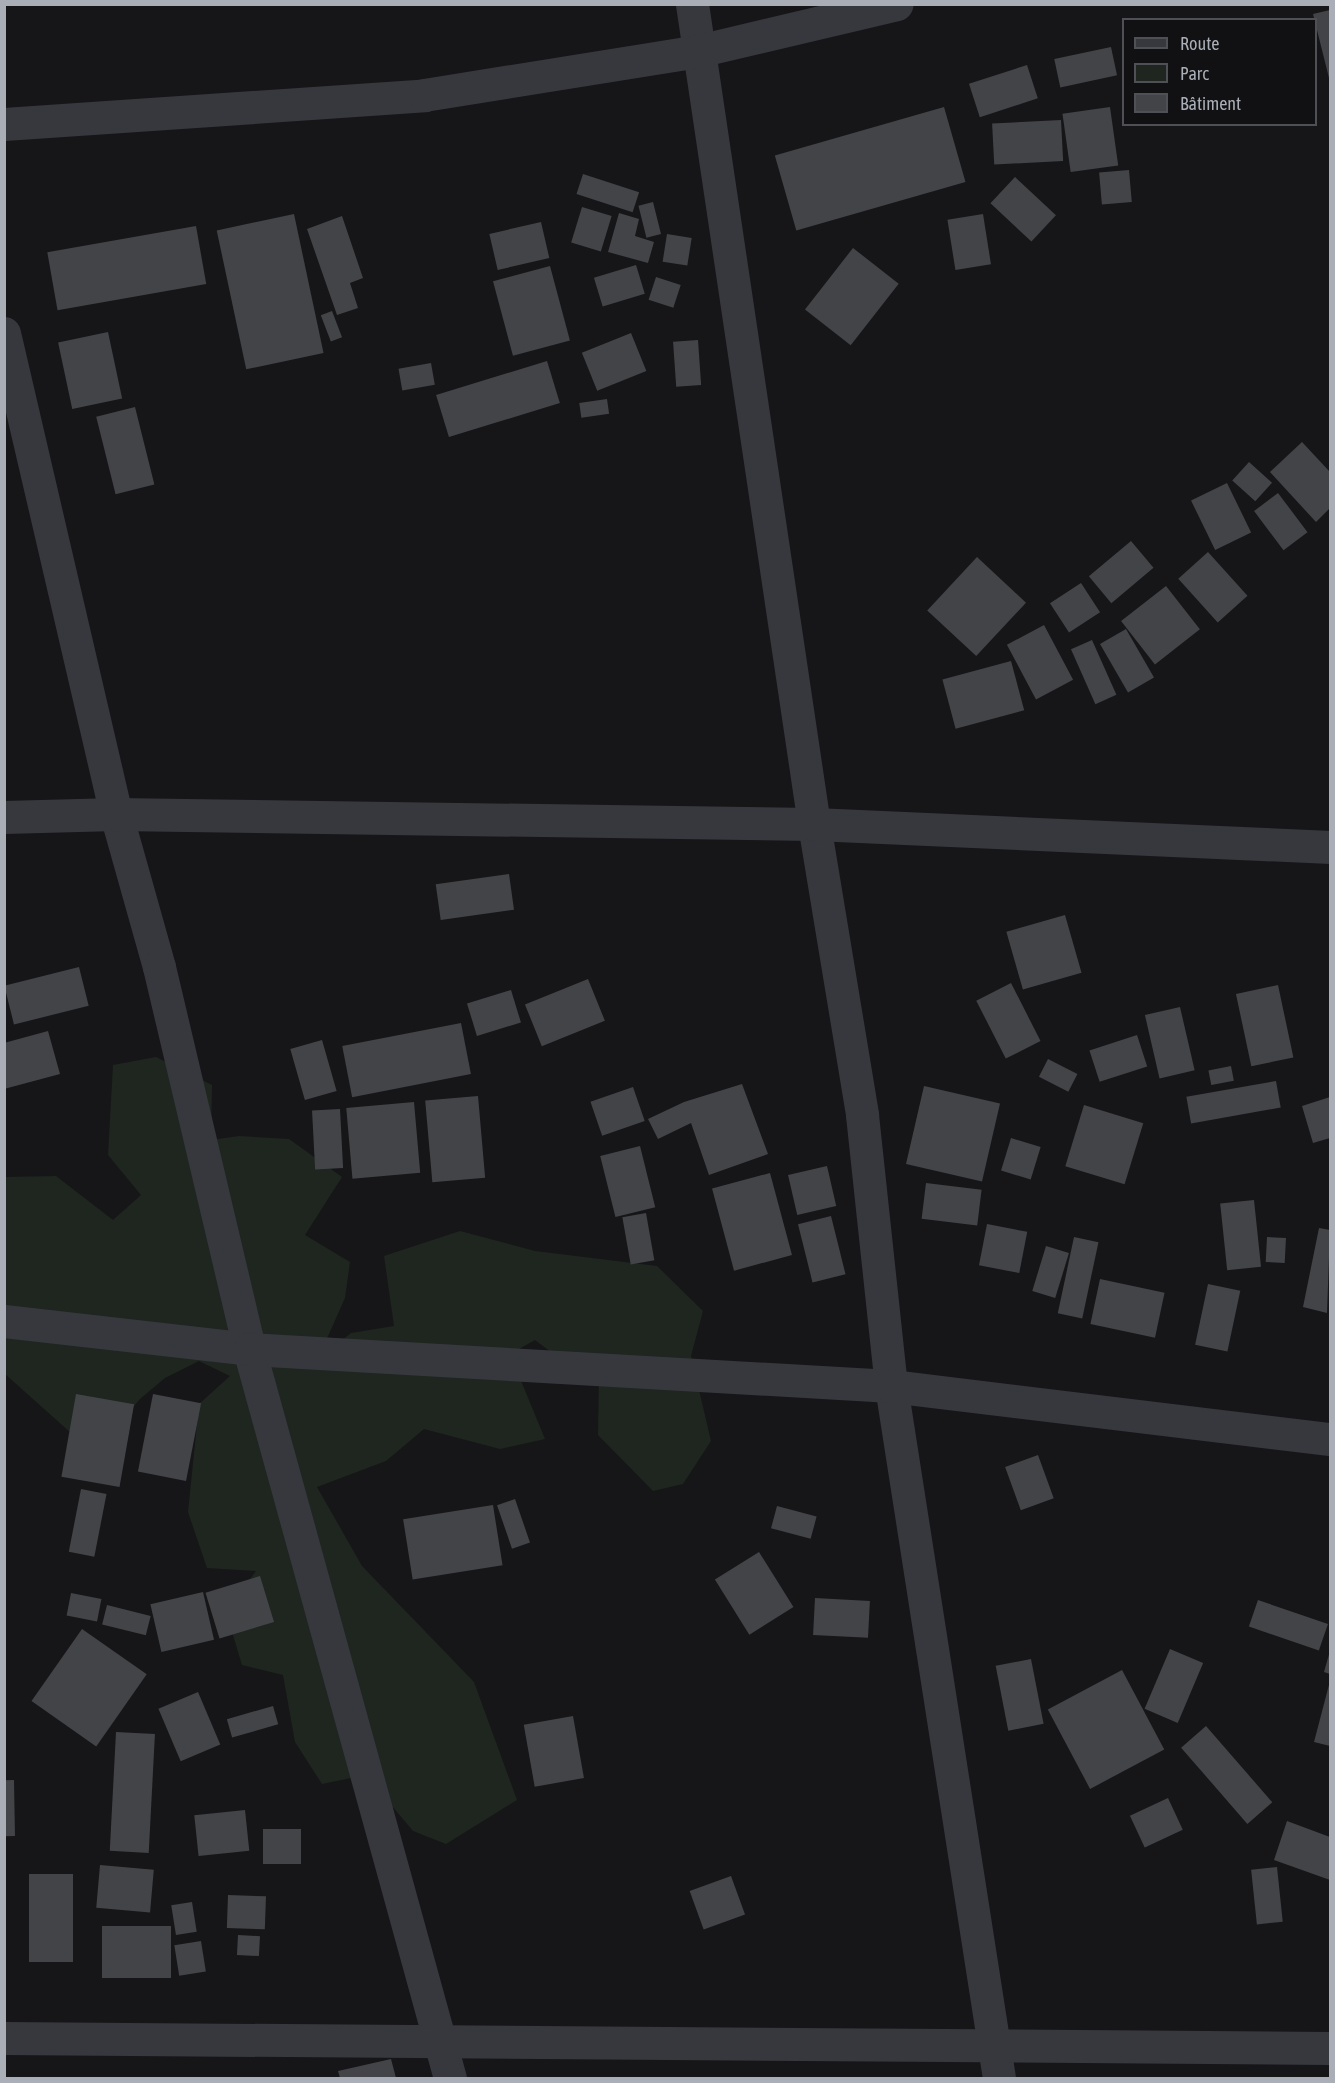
<!DOCTYPE html>
<html>
<head>
<meta charset="utf-8">
<style>
	body { margin:0 }
	#map { position:relative; width:1335px; height:2083px; overflow:hidden; background:#161618; font-family:"Asap Condensed",sans-serif }
	div>[style] { position:absolute }
	[style*='--x'] { left:calc(var(--x)*1px); top:calc(var(--y)*1px); width:calc(var(--w)*1px); rotate:calc(var(--a)*1deg) }
	.green>* { inset:0; background:#1e261f }
	.building>* { inset:0; background:#434448; transform-origin:0 0 }
	.minor>* { height:33px; margin:-16.5px; padding:0 16.5px; transform-origin:16.5px; border-radius:16.5px; background:#37383d }
	span { translate:-50% -50%; white-space:nowrap; text-align:center; line-height:1.15; -webkit-text-stroke:4.5px #111113; paint-order:stroke }
	.frame { position:absolute; inset:0; border:6px solid #a9aeb7; pointer-events:none }
	.legend { position:absolute; left:1122px; top:18px; width:195px; height:108px; box-sizing:border-box; background:#111113; border:2px solid #4e5055; margin:0; padding:8px 10px; list-style:none; font-size:18px; color:#a9aeb7 }
	.legend li { display:flex; align-items:center; gap:12px; height:30px }
	.legend b { width:30px; border:2px solid #4e5055 }
</style>
</head>
<body>
<div id="map">
	<div class="green">
		<i style="clip-path:polygon(156px 1057px,212px 1085px,211px 1140px,239px 1136px,289px 1139px,342px 1177px,305px 1235px,350px 1262px,345px 1298px,317px 1361px,351px 1333px,394px 1326px,384px 1256px,460px 1231px,535px 1251px,657px 1266px,703px 1311px,691px 1356px,711px 1441px,683px 1484px,653px 1491px,598px 1435px,599px 1373px,572px 1368px,535px 1340px,510px 1354px,545px 1439px,500px 1449px,424px 1429px,386px 1461px,317px 1487px,362px 1566px,474px 1682px,517px 1800px,446px 1844px,413px 1831px,366px 1775px,322px 1784px,295px 1742px,283px 1675px,242px 1665px,226px 1612px,256px 1571px,207px 1568px,188px 1512px,199px 1404px,230px 1376px,199px 1361px,165px 1378px,140px 1399px,114px 1430px,81px 1442px,5px 1374px,5px 1177px,56px 1176px,113px 1220px,141px 1195px,108px 1155px,113px 1065px)"></i>
	</div>
	<div class="building">
		<i style="clip-path:polygon(1330px 10px,1330px 82px,1313px 14px)"></i>
		<i style="left:1111px;top:47px;width:29px;height:58px;rotate:78deg"></i>
		<i style="left:1027px;top:65px;width:35px;height:61px;rotate:72deg"></i>
		<i style="left:944px;top:107px;width:78px;height:176px;rotate:74deg"></i>
		<i style="left:1110px;top:107px;width:59px;height:48px;rotate:82deg"></i>
		<i style="left:1061px;top:120px;width:41px;height:69px;rotate:87deg"></i>
		<i style="left:1129px;top:170px;width:32px;height:30px;rotate:85deg"></i>
		<i style="left:583px;top:174px;width:59px;height:21px;rotate:18deg"></i>
		<i style="left:1015px;top:177px;width:56px;height:36px;rotate:43deg"></i>
		<i style="left:653px;top:202px;width:33px;height:15px;rotate:76deg"></i>
		<i style="left:582px;top:207px;width:31px;height:37px;rotate:17deg"></i>
		<i style="clip-path:polygon(619px 213px,639px 219px,635px 236px,654px 242px,648px 263px,608px 252px)"></i>
		<i style="left:294px;top:214px;width:142px;height:79px;rotate:78deg"></i>
		<i style="left:983px;top:214px;width:51px;height:36px;rotate:81deg"></i>
		<i style="clip-path:polygon(342px 216px,363px 278px,350px 283px,358px 308px,337px 315px,307px 229px)"></i>
		<i style="left:541px;top:222px;width:37px;height:53px;rotate:77deg"></i>
		<i style="left:196px;top:226px;width:59px;height:151px;rotate:80deg"></i>
		<i style="left:667px;top:234px;width:25px;height:28px;rotate:9deg"></i>
		<i style="left:853px;top:248px;width:58px;height:78px;rotate:38deg"></i>
		<i style="left:636px;top:265px;width:30px;height:44px;rotate:73deg"></i>
		<i style="left:550px;top:266px;width:77px;height:59px;rotate:75deg"></i>
		<i style="left:656px;top:277px;width:26px;height:24px;rotate:18deg"></i>
		<i style="left:332px;top:311px;width:28px;height:12px;rotate:69deg"></i>
		<i style="left:108px;top:332px;width:68px;height:51px;rotate:78deg"></i>
		<i style="left:631px;top:333px;width:41px;height:53px;rotate:68deg"></i>
		<i style="left:698px;top:340px;width:45px;height:25px;rotate:86deg"></i>
		<i style="left:547px;top:361px;width:44px;height:116px;rotate:73deg"></i>
		<i style="left:431px;top:363px;width:22px;height:33px;rotate:80deg"></i>
		<i style="left:607px;top:399px;width:15px;height:28px;rotate:82deg"></i>
		<i style="left:135px;top:407px;width:80px;height:40px;rotate:76deg"></i>
		<i style="clip-path:polygon(1302px 442px,1330px 472px,1330px 508px,1316px 522px,1270px 472px)"></i>
		<i style="left:1249px;top:462px;width:31px;height:25px;rotate:42deg"></i>
		<i style="left:1227px;top:483px;width:55px;height:40px;rotate:64deg"></i>
		<i style="left:1278px;top:493px;width:49px;height:30px;rotate:53deg"></i>
		<i style="left:1131px;top:541px;width:35px;height:55px;rotate:50deg"></i>
		<i style="left:1208px;top:552px;width:59px;height:40px;rotate:48deg"></i>
		<i style="left:977px;top:557px;width:67px;height:73px;rotate:43deg"></i>
		<i style="left:1081px;top:583px;width:35px;height:37px;rotate:57deg"></i>
		<i style="left:1166px;top:586px;width:55px;height:57px;rotate:52deg"></i>
		<i style="left:1044px;top:625px;width:62px;height:42px;rotate:62deg"></i>
		<i style="left:1126px;top:629px;width:56px;height:30px;rotate:60deg"></i>
		<i style="left:1092px;top:640px;width:60px;height:23px;rotate:66deg"></i>
		<i style="left:1011px;top:661px;width:51px;height:71px;rotate:75deg"></i>
		<i style="left:509px;top:874px;width:36px;height:74px;rotate:82deg"></i>
		<i style="left:1065px;top:915px;width:60px;height:61px;rotate:74deg"></i>
		<i style="left:79px;top:967px;width:40px;height:77px;rotate:76deg"></i>
		<i style="left:588px;top:979px;width:45px;height:68px;rotate:68deg"></i>
		<i style="left:1011px;top:983px;width:65px;height:39px;rotate:63deg"></i>
		<i style="left:1278px;top:985px;width:74px;height:43px;rotate:78deg"></i>
		<i style="left:511px;top:990px;width:34px;height:46px;rotate:73deg"></i>
		<i style="left:1180px;top:1007px;width:65px;height:36px;rotate:77deg"></i>
		<i style="left:461px;top:1023px;width:52px;height:121px;rotate:79deg"></i>
		<i style="clip-path:polygon(48px 1031px,60px 1074px,4px 1089px,4px 1043px)"></i>
		<i style="left:1137px;top:1035px;width:33px;height:50px;rotate:72deg"></i>
		<i style="left:322px;top:1040px;width:53px;height:33px;rotate:74deg"></i>
		<i style="left:1048px;top:1059px;width:33px;height:20px;rotate:27deg"></i>
		<i style="left:1231px;top:1066px;width:15px;height:23px;rotate:79deg"></i>
		<i style="left:1276px;top:1081px;width:27px;height:91px;rotate:80deg"></i>
		<i style="clip-path:polygon(742px 1084px,768px 1154px,709px 1175px,691px 1123px,658px 1139px,648px 1119px,684px 1102px)"></i>
		<i style="left:924px;top:1086px;width:78px;height:80px;rotate:13deg"></i>
		<i style="left:633px;top:1087px;width:36px;height:45px;rotate:71deg"></i>
		<i style="left:478px;top:1096px;width:82px;height:53px;rotate:85deg"></i>
		<i style="clip-path:polygon(1330px 1097px,1330px 1138px,1313px 1143px,1302px 1106px)"></i>
		<i style="left:414px;top:1102px;width:71px;height:68px;rotate:85deg"></i>
		<i style="left:1084px;top:1105px;width:62px;height:64px;rotate:17deg"></i>
		<i style="left:340px;top:1109px;width:59px;height:28px;rotate:87deg"></i>
		<i style="left:1011px;top:1138px;width:31px;height:34px;rotate:17deg"></i>
		<i style="left:640px;top:1146px;width:63px;height:41px;rotate:76deg"></i>
		<i style="left:827px;top:1166px;width:41px;height:40px;rotate:77deg"></i>
		<i style="left:770px;top:1173px;width:85px;height:60px;rotate:75deg"></i>
		<i style="left:926px;top:1183px;width:56px;height:36px;rotate:7deg"></i>
		<i style="left:1254px;top:1200px;width:67px;height:34px;rotate:84deg"></i>
		<i style="left:646px;top:1213px;width:48px;height:24px;rotate:80deg"></i>
		<i style="left:831px;top:1216px;width:60px;height:34px;rotate:76deg"></i>
		<i style="left:987px;top:1224px;width:41px;height:42px;rotate:11deg"></i>
		<i style="clip-path:polygon(1319px 1228px,1330px 1230px,1327px 1313px,1303px 1307px)"></i>
		<i style="left:1074px;top:1237px;width:25px;height:78px;rotate:12deg"></i>
		<i style="left:1267px;top:1237px;width:19px;height:25px;rotate:3deg"></i>
		<i style="left:1046px;top:1246px;width:24px;height:47px;rotate:17deg"></i>
		<i style="left:1100px;top:1279px;width:66px;height:46px;rotate:12deg"></i>
		<i style="left:1208px;top:1284px;width:33px;height:62px;rotate:12deg"></i>
		<i style="left:76px;top:1394px;width:59px;height:84px;rotate:10deg"></i>
		<i style="left:153px;top:1394px;width:49px;height:79px;rotate:11deg"></i>
		<i style="left:1038px;top:1455px;width:46px;height:35px;rotate:70deg"></i>
		<i style="left:81px;top:1489px;width:26px;height:64px;rotate:11deg"></i>
		<i style="left:515px;top:1499px;width:46px;height:19px;rotate:71deg"></i>
		<i style="left:493px;top:1505px;width:61px;height:91px;rotate:81deg"></i>
		<i style="left:777px;top:1506px;width:41px;height:23px;rotate:15deg"></i>
		<i style="left:759px;top:1552px;width:65px;height:52px;rotate:58deg"></i>
		<i style="left:260px;top:1576px;width:48px;height:57px;rotate:73deg"></i>
		<i style="left:203px;top:1592px;width:49px;height:54px;rotate:77deg"></i>
		<i style="left:71px;top:1593px;width:31px;height:23px;rotate:11deg"></i>
		<i style="left:815px;top:1598px;width:55px;height:37px;rotate:3deg"></i>
		<i style="left:1258px;top:1600px;width:74px;height:28px;rotate:19deg"></i>
		<i style="left:107px;top:1605px;width:45px;height:20px;rotate:14deg"></i>
		<i style="left:82px;top:1629px;width:79px;height:88px;rotate:35deg"></i>
		<i style="left:1170px;top:1649px;width:36px;height:65px;rotate:23deg"></i>
		<i style="clip-path:polygon(1330px 1651px,1330px 1674px,1324px 1672px)"></i>
		<i style="left:1031px;top:1659px;width:66px;height:36px;rotate:79deg"></i>
		<i style="left:1122px;top:1670px;width:90px;height:84px;rotate:62deg"></i>
		<i style="clip-path:polygon(1330px 1681px,1330px 1746px,1314px 1742px)"></i>
		<i style="left:198px;top:1692px;width:57px;height:43px;rotate:67deg"></i>
		<i style="left:273px;top:1706px;width:19px;height:48px;rotate:74deg"></i>
		<i style="left:573px;top:1716px;width:63px;height:50px;rotate:80deg"></i>
		<i style="left:1206px;top:1726px;width:101px;height:33px;rotate:49deg"></i>
		<i style="left:116px;top:1732px;width:39px;height:119px;rotate:3deg"></i>
		<i style="left:14px;top:1780px;width:56px;height:10px;rotate:89deg"></i>
		<i style="left:1168px;top:1798px;width:35px;height:42px;rotate:65deg"></i>
		<i style="left:245px;top:1810px;width:41px;height:51px;rotate:84deg"></i>
		<i style="clip-path:polygon(1287px 1821px,1330px 1837px,1330px 1880px,1274px 1860px)"></i>
		<i style="left:263px;top:1829px;width:38px;height:35px"></i>
		<i style="left:100px;top:1865px;width:54px;height:43px;rotate:5deg"></i>
		<i style="left:1277px;top:1867px;width:55px;height:26px;rotate:84deg"></i>
		<i style="left:29px;top:1874px;width:44px;height:88px"></i>
		<i style="left:731px;top:1876px;width:41px;height:44px;rotate:70deg"></i>
		<i style="left:228px;top:1895px;width:38px;height:33px;rotate:2deg"></i>
		<i style="left:192px;top:1902px;width:30px;height:21px;rotate:81deg"></i>
		<i style="left:102px;top:1926px;width:69px;height:52px"></i>
		<i style="left:238px;top:1935px;width:22px;height:20px;rotate:3deg"></i>
		<i style="left:201px;top:1941px;width:31px;height:27px;rotate:81deg"></i>
		<i style="clip-path:polygon(391px 2059px,396px 2078px,340px 2078px,338px 2071px)"></i>
	</div>
	<div class="minor">
		<i style="--x:692;--y:4;--w:829;--a:81.54"></i>
		<i style="--x:814;--y:824;--w:295;--a:80.6"></i>
		<i style="--x:862;--y:1115;--w:273;--a:83.9"></i>
		<i style="--x:891;--y:1386;--w:700;--a:81.13"></i>
		<i style="--x:4;--y:124;--w:421;--a:-3.9"></i>
		<i style="--x:424;--y:95;--w:278;--a:-9.1"></i>
		<i style="--x:698;--y:51;--w:204;--a:-13.3"></i>
		<i style="--x:4;--y:333;--w:494;--a:76.9"></i>
		<i style="--x:116;--y:814;--w:159;--a:74.3"></i>
		<i style="--x:159;--y:967;--w:392;--a:76.7"></i>
		<i style="--x:249;--y:1349;--w:756;--a:74.59"></i>
		<i style="--x:4;--y:817;--w:112;--a:-1.5"></i>
		<i style="--x:116;--y:814;--w:698;--a:0.82"></i>
		<i style="--x:814;--y:824;--w:517;--a:2.55"></i>
		<i style="--x:4;--y:1321;--w:247;--a:6.5"></i>
		<i style="--x:249;--y:1349;--w:643;--a:3.3"></i>
		<i style="--x:891;--y:1386;--w:442;--a:6.9"></i>
		<i style="--x:4;--y:2038;--w:1326;--a:0.43"></i>
	</div>
	<div class="frame"></div>
	<ul class="legend">
	<li><b style="height:8px;background:#37383d"></b>Route</li>
	<li><b style="height:16px;background:#1e261f"></b>Parc</li>
	<li><b style="height:16px;background:#434448"></b>Bâtiment</li>
	</ul>
</div>
</body>
</html>
